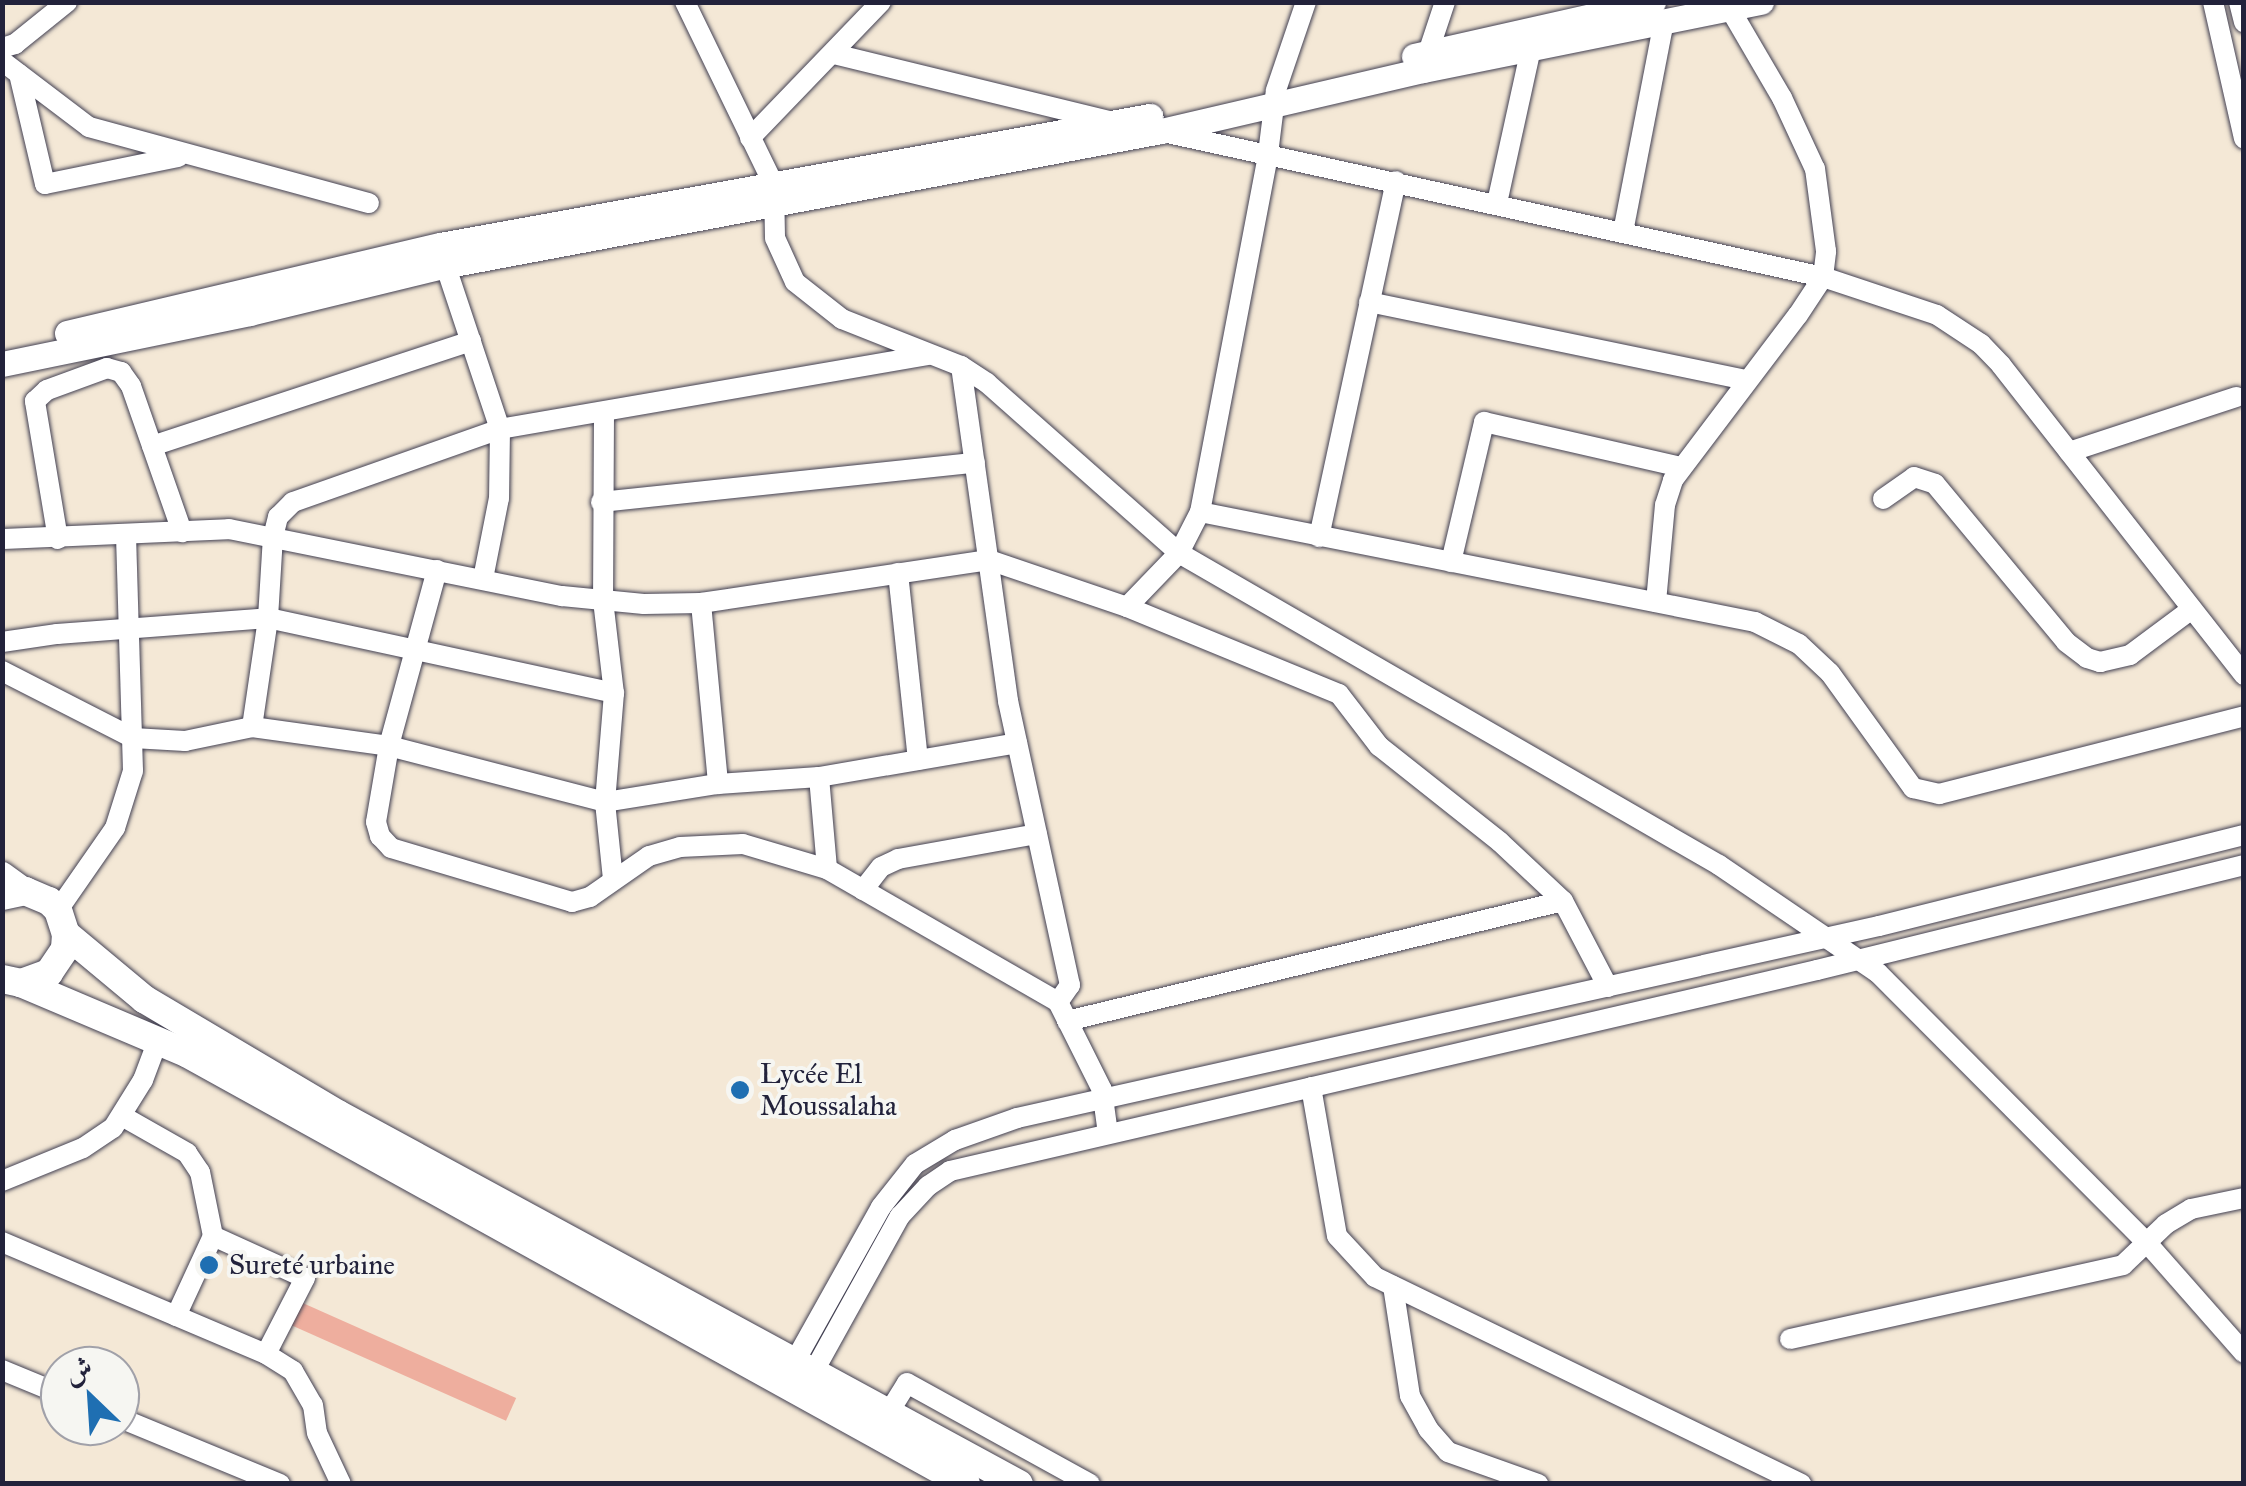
<!DOCTYPE html>
<html>
<head>
<meta charset="utf-8">
<style>
	body { margin:0 }
	#map { position:relative; width:2246px; height:1486px; overflow:hidden; background:#f4e8d6; font-family:"IM FELL Great Primer",Amiri,serif }
	div>[style] { position:absolute }
	[style*='--x'] { left:calc(var(--x)*1px); top:calc(var(--y)*1px); width:calc(var(--w)*1px); rotate:calc(var(--a)*1deg) }
	.building>* { inset:0; background:#eeae9e; transform-origin:0 0 }
	.roads { filter:drop-shadow(0 0 2px #424052) drop-shadow(0 0 2px #424052) }
	.minor>* { height:20px; margin:-10px; padding:0 10px; transform-origin:10px; border-radius:10px; background:#fff }
	.tertiary>* { height:25px; margin:-12.5px; padding:0 12.5px; transform-origin:12.5px; border-radius:12.5px; background:#fff }
	.secondary>* { height:28px; margin:-14px; padding:0 14px; transform-origin:14px; border-radius:14px; background:#fff }
	.dots>* { width:28px; height:28px; translate:-50% -50%; box-sizing:border-box; border:5px solid #f6f6f2; border-radius:50% }
	span { translate:-50% -50%; white-space:nowrap; text-align:center; line-height:1.15; -webkit-text-stroke:8px #f6f6f2; paint-order:stroke }
	.poi-label { font-size:28px; color:#22223b }
	.left { translate:0 -50%; text-align:left }
	.frame { position:absolute; inset:0; border:5px solid #22223b; pointer-events:none }
	.north { position:absolute; left:40px; top:1346px; width:100px; height:100px; box-sizing:border-box; background:#f6f6f2; border:2px solid #a1a1a9; border-radius:50%; rotate:335deg; font-size:28px; font-weight:700; line-height:40px; text-align:center; color:#22223b }
	.north::after { content:''; display:block; margin:auto; width:35px; height:45px; background:#1f6fb2; clip-path:polygon(50% 0,100% 100%,50% 72%,0 100%) }
</style>
</head>
<body>
<div id="map">
	<div class="building">
		<i style="left:296px;top:1300px;width:241px;height:25px;rotate:24deg"></i>
	</div>
	<div class="roads">
		<div class="minor">
			<i style="--x:685;--y:2;--w:203;--a:64.1"></i>
			<i style="--x:774;--y:185;--w:53;--a:88.9"></i>
			<i style="--x:775;--y:238;--w:48;--a:65.6"></i>
			<i style="--x:795;--y:282;--w:60;--a:38.2"></i>
			<i style="--x:842;--y:319;--w:128;--a:21.6"></i>
			<i style="--x:961;--y:366;--w:31;--a:33"></i>
			<i style="--x:987;--y:383;--w:256;--a:41.5"></i>
			<i style="--x:1179;--y:553;--w:624;--a:30.02"></i>
			<i style="--x:1719;--y:865;--w:192;--a:34.2"></i>
			<i style="--x:1878;--y:973;--w:383;--a:45.1"></i>
			<i style="--x:2148;--y:1244;--w:145;--a:48.6"></i>
			<i style="--x:2213;--y:2;--w:140;--a:77.2"></i>
			<i style="--x:2239;--y:2;--w:21;--a:76"></i>
			<i style="--x:2;--y:48;--w:14;--a:-17"></i>
			<i style="--x:15;--y:44;--w:67;--a:-38.9"></i>
			<i style="--x:834;--y:54;--w:283;--a:13.7"></i>
			<i style="--x:2;--y:61;--w:109;--a:37.2"></i>
			<i style="--x:89;--y:127;--w:290;--a:15.2"></i>
			<i style="--x:1425;--y:62;--w:63;--a:-71.6"></i>
			<i style="--x:19;--y:74;--w:113;--a:76.7"></i>
			<i style="--x:45;--y:184;--w:136;--a:-11.5"></i>
			<i style="--x:1163;--y:132;--w:676;--a:12.39"></i>
			<i style="--x:1823;--y:277;--w:120;--a:18.4"></i>
			<i style="--x:1937;--y:315;--w:53;--a:33.4"></i>
			<i style="--x:1981;--y:344;--w:29;--a:46"></i>
			<i style="--x:2001;--y:365;--w:394;--a:51.9"></i>
			<i style="--x:750;--y:138;--w:189;--a:-46.1"></i>
			<i style="--x:1497;--y:203;--w:158;--a:-77.6"></i>
			<i style="--x:1623;--y:232;--w:214;--a:-79"></i>
			<i style="--x:441;--y:252;--w:187;--a:71.6"></i>
			<i style="--x:500;--y:429;--w:69;--a:90.8"></i>
			<i style="--x:499;--y:498;--w:83;--a:101.2"></i>
			<i style="--x:1369;--y:302;--w:386;--a:11.7"></i>
			<i style="--x:961;--y:366;--w:338;--a:82"></i>
			<i style="--x:1008;--y:701;--w:291;--a:77.7"></i>
			<i style="--x:1070;--y:985;--w:21;--a:125"></i>
			<i style="--x:604;--y:414;--w:186;--a:90.3"></i>
			<i style="--x:603;--y:600;--w:94;--a:83.3"></i>
			<i style="--x:614;--y:693;--w:109;--a:94.7"></i>
			<i style="--x:605;--y:802;--w:78;--a:84.1"></i>
			<i style="--x:152;--y:446;--w:336;--a:-18.2"></i>
			<i style="--x:2069;--y:452;--w:176;--a:-18.2"></i>
			<i style="--x:1883;--y:499;--w:38;--a:-35"></i>
			<i style="--x:1914;--y:477;--w:22;--a:18"></i>
			<i style="--x:1935;--y:484;--w:205;--a:50.3"></i>
			<i style="--x:2066;--y:642;--w:26;--a:37"></i>
			<i style="--x:2087;--y:658;--w:14;--a:17"></i>
			<i style="--x:2100;--y:662;--w:31;--a:-13"></i>
			<i style="--x:2130;--y:655;--w:77;--a:-36.6"></i>
			<i style="--x:601;--y:502;--w:376;--a:-6"></i>
			<i style="--x:1200;--y:512;--w:566;--a:11.21"></i>
			<i style="--x:1755;--y:622;--w:49;--a:26.6"></i>
			<i style="--x:1799;--y:644;--w:42;--a:43.1"></i>
			<i style="--x:1830;--y:673;--w:142;--a:54.2"></i>
			<i style="--x:1913;--y:788;--w:27;--a:13"></i>
			<i style="--x:1939;--y:794;--w:315;--a:-14.3"></i>
			<i style="--x:1319;--y:537;--w:364;--a:-77.8"></i>
			<i style="--x:2;--y:539;--w:227;--a:-2.5"></i>
			<i style="--x:229;--y:529;--w:340;--a:11.4"></i>
			<i style="--x:562;--y:596;--w:82;--a:5.6"></i>
			<i style="--x:644;--y:604;--w:57;--a:-1"></i>
			<i style="--x:701;--y:603;--w:291;--a:-8.5"></i>
			<i style="--x:989;--y:560;--w:146;--a:18.8"></i>
			<i style="--x:1127;--y:607;--w:229;--a:22.3"></i>
			<i style="--x:1339;--y:694;--w:66;--a:52.4"></i>
			<i style="--x:1379;--y:746;--w:154;--a:38.4"></i>
			<i style="--x:1500;--y:842;--w:86;--a:43.1"></i>
			<i style="--x:1563;--y:901;--w:97;--a:62.4"></i>
			<i style="--x:58;--y:539;--w:140;--a:-99.5"></i>
			<i style="--x:35;--y:401;--w:16;--a:-43"></i>
			<i style="--x:47;--y:390;--w:64;--a:-20.1"></i>
			<i style="--x:107;--y:368;--w:15;--a:16"></i>
			<i style="--x:121;--y:372;--w:17;--a:54"></i>
			<i style="--x:131;--y:386;--w:155;--a:70.7"></i>
			<i style="--x:1451;--y:562;--w:144;--a:-76.7"></i>
			<i style="--x:1484;--y:422;--w:202;--a:12.9"></i>
			<i style="--x:437;--y:570;--w:182;--a:105.3"></i>
			<i style="--x:389;--y:746;--w:77;--a:99.7"></i>
			<i style="--x:376;--y:822;--w:15;--a:74"></i>
			<i style="--x:380;--y:836;--w:16;--a:47"></i>
			<i style="--x:391;--y:848;--w:189;--a:16.6"></i>
			<i style="--x:572;--y:902;--w:19;--a:-16"></i>
			<i style="--x:590;--y:897;--w:72;--a:-34.8"></i>
			<i style="--x:649;--y:856;--w:32;--a:-16"></i>
			<i style="--x:680;--y:847;--w:63;--a:-2.7"></i>
			<i style="--x:743;--y:844;--w:88;--a:16.6"></i>
			<i style="--x:827;--y:869;--w:267;--a:29.9"></i>
			<i style="--x:1058;--y:1002;--w:98;--a:63.4"></i>
			<i style="--x:1102;--y:1090;--w:44;--a:82.2"></i>
			<i style="--x:898;--y:573;--w:188;--a:83.9"></i>
			<i style="--x:1656;--y:602;--w:97;--a:-84.7"></i>
			<i style="--x:1665;--y:505;--w:26;--a:-72"></i>
			<i style="--x:1673;--y:480;--w:207;--a:-52.9"></i>
			<i style="--x:1798;--y:315;--w:45;--a:-56.7"></i>
			<i style="--x:1823;--y:277;--w:26;--a:-83"></i>
			<i style="--x:1826;--y:251;--w:83;--a:-97.6"></i>
			<i style="--x:1815;--y:169;--w:78;--a:-114.9"></i>
			<i style="--x:1782;--y:98;--w:111;--a:-120.3"></i>
			<i style="--x:701;--y:603;--w:182;--a:84.6"></i>
			<i style="--x:1127;--y:607;--w:75;--a:-46.1"></i>
			<i style="--x:1179;--y:553;--w:46;--a:-62.9"></i>
			<i style="--x:1200;--y:512;--w:364;--a:-79.2"></i>
			<i style="--x:1268;--y:154;--w:64;--a:-82.9"></i>
			<i style="--x:1276;--y:90;--w:93;--a:-71.2"></i>
			<i style="--x:2;--y:642;--w:56;--a:-8.3"></i>
			<i style="--x:57;--y:634;--w:212;--a:-4.3"></i>
			<i style="--x:268;--y:618;--w:354;--a:12.2"></i>
			<i style="--x:2;--y:671;--w:147;--a:27.1"></i>
			<i style="--x:133;--y:738;--w:52;--a:3.3"></i>
			<i style="--x:185;--y:741;--w:68;--a:-11.8"></i>
			<i style="--x:252;--y:727;--w:138;--a:7.9"></i>
			<i style="--x:389;--y:746;--w:223;--a:14.5"></i>
			<i style="--x:605;--y:802;--w:114;--a:-9.1"></i>
			<i style="--x:718;--y:784;--w:101;--a:-4"></i>
			<i style="--x:819;--y:777;--w:201;--a:-9.7"></i>
			<i style="--x:252;--y:727;--w:110;--a:-81.6"></i>
			<i style="--x:268;--y:618;--w:81;--a:-86.5"></i>
			<i style="--x:273;--y:537;--w:21;--a:-76"></i>
			<i style="--x:278;--y:517;--w:21;--a:-45"></i>
			<i style="--x:293;--y:502;--w:219;--a:-19.4"></i>
			<i style="--x:500;--y:429;--w:435;--a:-9.8"></i>
			<i style="--x:819;--y:777;--w:92;--a:85"></i>
			<i style="--x:863;--y:890;--w:29;--a:-52"></i>
			<i style="--x:881;--y:867;--w:19;--a:-25"></i>
			<i style="--x:898;--y:859;--w:141;--a:-10.2"></i>
			<i style="--x:58;--y:910;--w:100;--a:-55.2"></i>
			<i style="--x:115;--y:828;--w:60;--a:-72.5"></i>
			<i style="--x:133;--y:771;--w:235;--a:-91.7"></i>
			<i style="--x:1067;--y:1021;--w:510;--a:-13.6"></i>
			<i style="--x:1311;--y:1087;--w:151;--a:80.1"></i>
			<i style="--x:1337;--y:1236;--w:56;--a:47.2"></i>
			<i style="--x:1375;--y:1277;--w:474;--a:25.9"></i>
			<i style="--x:122;--y:1116;--w:75;--a:29.6"></i>
			<i style="--x:187;--y:1153;--w:23;--a:56"></i>
			<i style="--x:200;--y:1172;--w:65;--a:78.5"></i>
			<i style="--x:213;--y:1236;--w:88;--a:114.8"></i>
			<i style="--x:2;--y:1181;--w:87;--a:-22.2"></i>
			<i style="--x:83;--y:1148;--w:36;--a:-34"></i>
			<i style="--x:113;--y:1128;--w:57;--a:-58"></i>
			<i style="--x:143;--y:1080;--w:43;--a:-69.4"></i>
			<i style="--x:213;--y:1236;--w:101;--a:24.5"></i>
			<i style="--x:305;--y:1278;--w:85;--a:117.2"></i>
			<i style="--x:2;--y:1242;--w:287;--a:23"></i>
			<i style="--x:266;--y:1354;--w:32;--a:32"></i>
			<i style="--x:293;--y:1371;--w:39;--a:60"></i>
			<i style="--x:313;--y:1405;--w:28;--a:82"></i>
			<i style="--x:317;--y:1433;--w:56;--a:64.8"></i>
			<i style="--x:1393;--y:1286;--w:111;--a:81.2"></i>
			<i style="--x:1410;--y:1396;--w:38;--a:61"></i>
			<i style="--x:1428;--y:1429;--w:30;--a:49"></i>
			<i style="--x:1448;--y:1452;--w:96;--a:19.6"></i>
			<i style="--x:1790;--y:1339;--w:341;--a:-12.5"></i>
			<i style="--x:2123;--y:1265;--w:59;--a:-43.6"></i>
			<i style="--x:2166;--y:1224;--w:29;--a:-31"></i>
			<i style="--x:2191;--y:1209;--w:54;--a:-11.7"></i>
			<i style="--x:795;--y:1361;--w:176;--a:-60.8"></i>
			<i style="--x:881;--y:1207;--w:55;--a:-51.7"></i>
			<i style="--x:915;--y:1164;--w:47;--a:-31"></i>
			<i style="--x:955;--y:1140;--w:66;--a:-19.5"></i>
			<i style="--x:1017;--y:1118;--w:883;--a:-12.56"></i>
			<i style="--x:1879;--y:926;--w:376;--a:-14"></i>
			<i style="--x:2;--y:1370;--w:63;--a:22.5"></i>
			<i style="--x:814;--y:1371;--w:177;--a:-61"></i>
			<i style="--x:900;--y:1216;--w:41;--a:-47"></i>
			<i style="--x:928;--y:1186;--w:27;--a:-34"></i>
			<i style="--x:950;--y:1171;--w:890;--a:-13.05"></i>
			<i style="--x:1817;--y:970;--w:440;--a:-13.8"></i>
			<i style="--x:889;--y:1412;--w:34;--a:-58"></i>
			<i style="--x:907;--y:1383;--w:209;--a:28.9"></i>
			<i style="--x:120;--y:1418;--w:173;--a:22.4"></i>
		</div>
		<div class="tertiary">
			<i style="--x:1414;--y:56;--w:245;--a:-12.7"></i>
			<i style="--x:67;--y:333;--w:383;--a:-13.3"></i>
			<i style="--x:440;--y:245;--w:722;--a:-10.3"></i>
			<i style="--x:2;--y:364;--w:253;--a:-11.6"></i>
			<i style="--x:250;--y:313;--w:199;--a:-13.7"></i>
			<i style="--x:443;--y:266;--w:731;--a:-10.65"></i>
			<i style="--x:1161;--y:131;--w:269;--a:-13.1"></i>
			<i style="--x:1423;--y:70;--w:345;--a:-11.4"></i>
			<i style="--x:2;--y:874;--w:29;--a:36"></i>
		</div>
		<div class="secondary">
			<i style="--x:2;--y:896;--w:24;--a:-12"></i>
			<i style="--x:25;--y:891;--w:26;--a:23"></i>
			<i style="--x:49;--y:901;--w:13;--a:45"></i>
			<i style="--x:58;--y:910;--w:25;--a:72"></i>
			<i style="--x:66;--y:934;--w:15;--a:94"></i>
			<i style="--x:65;--y:949;--w:29;--a:124"></i>
			<i style="--x:49;--y:973;--w:30;--a:160"></i>
			<i style="--x:21;--y:983;--w:19;--a:-168"></i>
			<i style="--x:66;--y:934;--w:102;--a:39.8"></i>
			<i style="--x:144;--y:999;--w:226;--a:30.7"></i>
			<i style="--x:338;--y:1114;--w:775;--a:28.52"></i>
			<i style="--x:21;--y:983;--w:181;--a:23"></i>
			<i style="--x:188;--y:1054;--w:889;--a:28.93"></i>
		</div>
	</div>
	<div class="dots">
		<i style="left:740px;top:1090px;background:#1f6fb2"></i>
		<i style="left:209px;top:1265px;background:#1f6fb2"></i>
	</div>
	<div class="poi-label">
		<span class="left" style="left:760px;top:1090px">Lycée El<br>Moussalaha</span>
		<span class="left" style="left:229px;top:1265px">Sureté urbaine</span>
	</div>
	<div class="frame"></div>
	<div class="north">ش</div>
</div>
</body>
</html>
